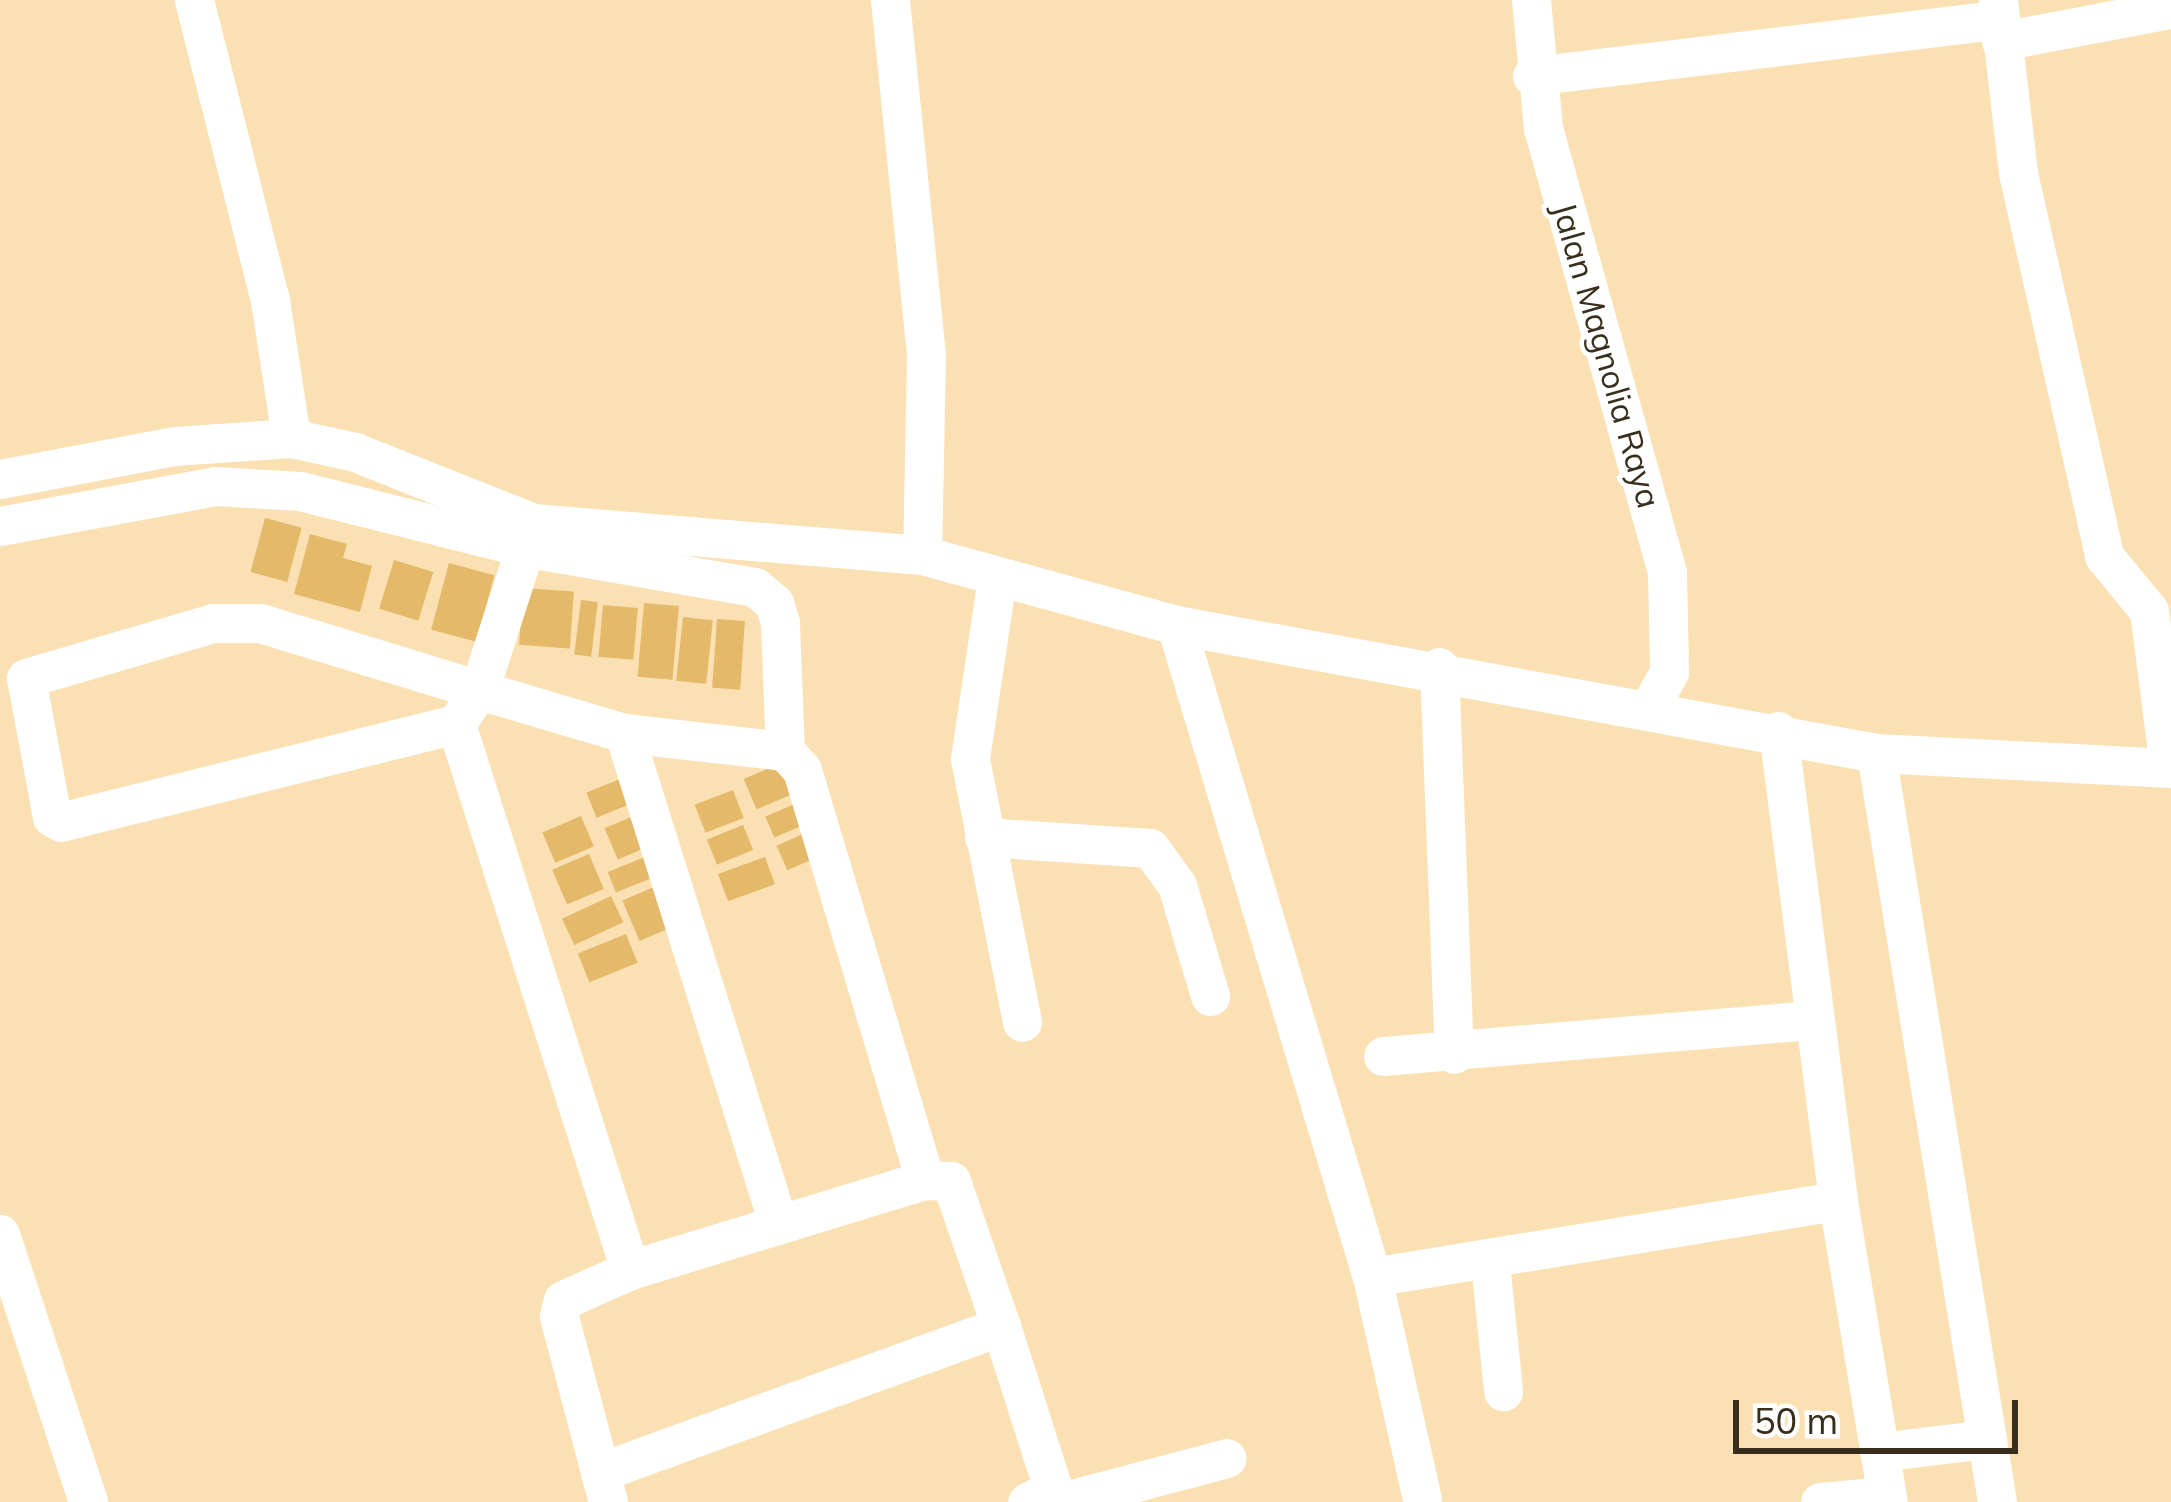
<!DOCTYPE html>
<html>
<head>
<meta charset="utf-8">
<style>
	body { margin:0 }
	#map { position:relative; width:2171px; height:1502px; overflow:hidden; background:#fae0b2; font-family:Mulish,sans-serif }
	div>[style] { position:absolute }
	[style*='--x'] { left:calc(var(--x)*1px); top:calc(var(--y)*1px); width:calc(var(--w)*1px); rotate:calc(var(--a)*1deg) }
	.building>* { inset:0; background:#e4ba6a; transform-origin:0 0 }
	.minor>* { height:39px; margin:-19.5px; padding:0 19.5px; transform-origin:19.5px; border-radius:19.5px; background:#fff }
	span { translate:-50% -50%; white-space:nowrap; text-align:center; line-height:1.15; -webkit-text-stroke:9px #fff; paint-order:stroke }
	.street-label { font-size:33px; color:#382e1b }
	.scale { position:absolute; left:1733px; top:1400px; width:285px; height:54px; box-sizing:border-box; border:6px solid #382e1b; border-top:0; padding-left:15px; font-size:36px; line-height:42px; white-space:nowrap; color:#382e1b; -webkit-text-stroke:9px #fff; paint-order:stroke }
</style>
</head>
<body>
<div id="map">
	<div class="building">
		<i style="left:265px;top:518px;width:38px;height:56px;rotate:15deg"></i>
		<i style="clip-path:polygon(310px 534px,347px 544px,343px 558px,372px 566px,360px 612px,294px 594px)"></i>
		<i style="left:394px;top:560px;width:41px;height:51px;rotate:17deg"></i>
		<i style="left:449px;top:563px;width:47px;height:69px;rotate:15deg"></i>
		<i style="left:523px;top:588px;width:51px;height:57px;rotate:4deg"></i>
		<i style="left:581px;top:600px;width:17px;height:55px;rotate:7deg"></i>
		<i style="left:644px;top:603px;width:35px;height:74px;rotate:5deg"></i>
		<i style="left:603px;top:605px;width:35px;height:52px;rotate:5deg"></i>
		<i style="left:683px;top:617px;width:30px;height:64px;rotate:6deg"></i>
		<i style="left:717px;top:619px;width:28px;height:69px;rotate:4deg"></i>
		<i style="left:786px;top:761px;width:33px;height:46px;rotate:67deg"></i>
		<i style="left:630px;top:775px;width:27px;height:47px;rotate:68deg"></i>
		<i style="left:733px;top:790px;width:30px;height:41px;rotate:69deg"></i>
		<i style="left:804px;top:800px;width:23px;height:42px;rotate:67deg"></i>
		<i style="left:645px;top:811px;width:34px;height:44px;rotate:67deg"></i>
		<i style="left:581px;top:816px;width:33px;height:42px;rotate:67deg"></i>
		<i style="left:743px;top:825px;width:27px;height:39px;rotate:68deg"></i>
		<i style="left:814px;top:829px;width:27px;height:41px;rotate:66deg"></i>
		<i style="left:655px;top:853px;width:22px;height:51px;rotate:68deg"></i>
		<i style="left:589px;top:854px;width:38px;height:40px;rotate:67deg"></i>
		<i style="left:765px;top:857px;width:29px;height:50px;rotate:70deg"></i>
		<i style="left:661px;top:884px;width:44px;height:42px;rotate:67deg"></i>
		<i style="left:611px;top:896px;width:29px;height:54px;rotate:65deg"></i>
		<i style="left:626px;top:934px;width:31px;height:52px;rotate:68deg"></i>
	</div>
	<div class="minor">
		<i style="--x:194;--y:0;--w:309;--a:75.8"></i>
		<i style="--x:270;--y:300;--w:140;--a:81.3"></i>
		<i style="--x:890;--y:0;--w:355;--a:84.2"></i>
		<i style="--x:926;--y:353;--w:202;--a:91.1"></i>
		<i style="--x:1531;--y:0;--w:129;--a:84.6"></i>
		<i style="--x:1543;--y:128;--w:462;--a:74.4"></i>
		<i style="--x:1667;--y:573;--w:99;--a:88.8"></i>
		<i style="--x:1669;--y:672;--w:39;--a:119"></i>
		<i style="--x:1998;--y:0;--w:174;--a:83.4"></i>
		<i style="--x:2018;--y:173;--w:393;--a:77.3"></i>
		<i style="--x:2104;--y:556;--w:71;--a:50.7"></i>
		<i style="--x:2149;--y:611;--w:158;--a:82.7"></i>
		<i style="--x:2001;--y:41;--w:173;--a:-10.7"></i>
		<i style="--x:1532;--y:76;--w:471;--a:-6.9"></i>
		<i style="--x:0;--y:479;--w:177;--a:-10.7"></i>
		<i style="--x:174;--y:446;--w:117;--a:-3.9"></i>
		<i style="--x:291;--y:438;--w:66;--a:12.3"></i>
		<i style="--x:355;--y:452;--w:192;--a:21.7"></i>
		<i style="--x:533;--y:523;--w:390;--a:4.7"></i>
		<i style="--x:922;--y:555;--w:263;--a:15.4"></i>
		<i style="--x:1176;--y:625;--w:712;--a:10.36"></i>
		<i style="--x:1876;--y:753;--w:295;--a:2.9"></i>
		<i style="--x:533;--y:523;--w:176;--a:107.9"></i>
		<i style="--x:479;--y:690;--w:41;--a:124.1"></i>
		<i style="--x:456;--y:724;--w:407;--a:166.1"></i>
		<i style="--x:61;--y:822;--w:10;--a:-151"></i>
		<i style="--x:52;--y:817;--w:141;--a:-100.6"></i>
		<i style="--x:26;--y:678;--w:195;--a:-16.4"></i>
		<i style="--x:213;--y:623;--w:47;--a:0"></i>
		<i style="--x:260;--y:623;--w:229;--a:17"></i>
		<i style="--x:479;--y:690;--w:151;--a:16.5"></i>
		<i style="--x:624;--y:733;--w:162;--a:6.4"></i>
		<i style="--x:785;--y:751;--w:25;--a:48"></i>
		<i style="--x:802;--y:770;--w:428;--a:73.3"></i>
		<i style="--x:925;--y:1180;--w:26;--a:2"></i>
		<i style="--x:951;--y:1181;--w:153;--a:71"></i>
		<i style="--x:1001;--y:1326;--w:171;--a:72.3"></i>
		<i style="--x:1053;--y:1489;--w:29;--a:153"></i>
		<i style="--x:0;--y:526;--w:220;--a:-10.5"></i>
		<i style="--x:216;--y:486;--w:84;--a:3.4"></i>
		<i style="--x:300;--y:491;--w:230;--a:14.1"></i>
		<i style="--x:523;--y:547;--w:235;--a:9.8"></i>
		<i style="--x:755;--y:587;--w:25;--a:40"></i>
		<i style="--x:774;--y:603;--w:21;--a:73"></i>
		<i style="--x:780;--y:623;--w:128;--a:87.8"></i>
		<i style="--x:997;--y:578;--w:183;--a:98.5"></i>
		<i style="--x:970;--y:759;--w:268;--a:78.8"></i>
		<i style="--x:1176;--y:625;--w:681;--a:73.27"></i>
		<i style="--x:1372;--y:1277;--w:227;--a:77.3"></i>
		<i style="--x:1439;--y:667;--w:387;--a:87.8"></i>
		<i style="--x:456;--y:724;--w:573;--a:72.32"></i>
		<i style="--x:1778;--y:731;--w:474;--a:82.7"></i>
		<i style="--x:1838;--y:1201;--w:305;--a:80.6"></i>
		<i style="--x:624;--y:733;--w:514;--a:72.55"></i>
		<i style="--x:1876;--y:753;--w:759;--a:80.82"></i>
		<i style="--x:984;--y:837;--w:166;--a:3.8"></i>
		<i style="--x:1150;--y:848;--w:46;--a:53.9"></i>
		<i style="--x:1177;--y:885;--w:116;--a:73.4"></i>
		<i style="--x:1383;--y:1056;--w:433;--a:-4.8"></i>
		<i style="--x:0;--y:1234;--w:282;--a:71.8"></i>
		<i style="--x:1490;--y:1262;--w:130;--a:84.2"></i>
		<i style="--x:1372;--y:1277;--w:472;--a:-9.3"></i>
		<i style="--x:1879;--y:1452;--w:109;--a:-6.9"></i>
		<i style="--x:600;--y:1472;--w:427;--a:-20"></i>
		<i style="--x:1050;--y:1493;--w:19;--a:21"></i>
		<i style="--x:1068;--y:1500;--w:164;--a:-14.8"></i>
		<i style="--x:608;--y:1502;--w:192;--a:-104.8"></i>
		<i style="--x:559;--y:1316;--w:16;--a:-76"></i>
		<i style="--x:563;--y:1300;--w:73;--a:-24.1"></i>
		<i style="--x:630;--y:1270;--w:308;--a:-17"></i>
		<i style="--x:1820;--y:1502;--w:66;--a:-5.2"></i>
	</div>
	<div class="street-label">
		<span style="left:1607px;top:355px;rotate:74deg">Jalan Magnolia Raya</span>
	</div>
	<div class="scale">50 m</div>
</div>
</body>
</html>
